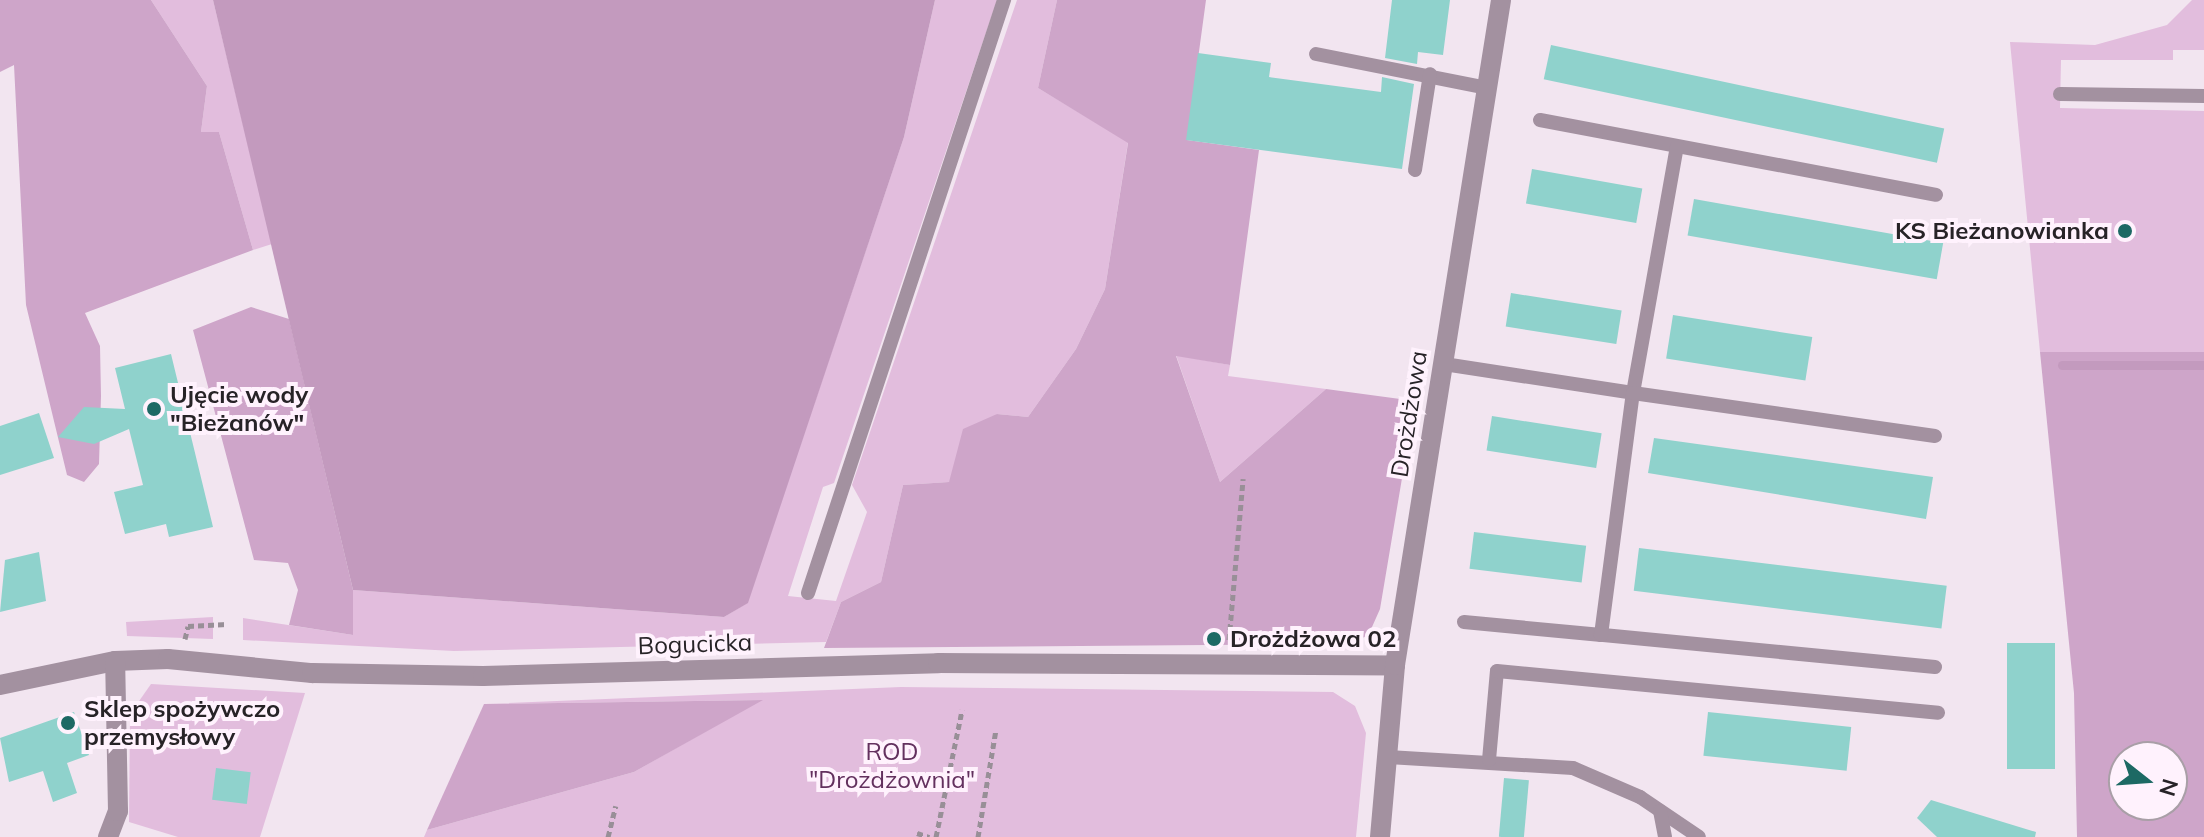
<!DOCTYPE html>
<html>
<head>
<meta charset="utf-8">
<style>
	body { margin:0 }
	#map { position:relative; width:2204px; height:837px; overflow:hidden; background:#f2e5f0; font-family:Mulish,sans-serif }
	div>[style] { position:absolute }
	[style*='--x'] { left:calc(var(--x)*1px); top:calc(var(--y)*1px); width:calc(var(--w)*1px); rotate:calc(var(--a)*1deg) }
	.green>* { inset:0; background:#e2bddd }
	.forest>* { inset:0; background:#cea5c9 }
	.water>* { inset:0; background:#c39abe }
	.stream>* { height:9px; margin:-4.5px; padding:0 4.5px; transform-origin:4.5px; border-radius:4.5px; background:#c39abe }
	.building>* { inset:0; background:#8fd2cc; transform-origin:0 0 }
	.path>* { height:5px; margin-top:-2.5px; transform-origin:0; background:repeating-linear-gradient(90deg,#988f97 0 6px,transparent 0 10px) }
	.service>* { height:14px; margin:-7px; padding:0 7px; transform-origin:7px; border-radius:7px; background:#a391a0 }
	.minor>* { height:20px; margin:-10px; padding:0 10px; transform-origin:10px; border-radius:10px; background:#a391a0 }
	.dots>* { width:22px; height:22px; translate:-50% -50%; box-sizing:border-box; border:4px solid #fff2fd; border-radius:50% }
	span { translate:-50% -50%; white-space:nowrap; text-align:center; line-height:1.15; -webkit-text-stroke:8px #fff2fd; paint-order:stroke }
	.poi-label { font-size:24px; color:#272327; font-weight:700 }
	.right { translate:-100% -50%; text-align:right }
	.left { translate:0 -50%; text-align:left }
	.street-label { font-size:24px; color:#272327 }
	.park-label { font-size:24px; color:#63305e }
	.north { position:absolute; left:2108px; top:741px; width:80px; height:80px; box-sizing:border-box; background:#fff2fd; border:2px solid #a99fa7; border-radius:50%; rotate:107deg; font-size:22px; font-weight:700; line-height:32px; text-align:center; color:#272327 }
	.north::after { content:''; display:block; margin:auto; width:28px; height:36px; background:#1d6964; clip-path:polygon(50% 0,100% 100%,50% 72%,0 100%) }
</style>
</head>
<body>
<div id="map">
	<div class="green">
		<i style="clip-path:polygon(151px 0,213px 0,272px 244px,253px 250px,219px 132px,201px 132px,207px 86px)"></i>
		<i style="clip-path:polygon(935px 0,997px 0,834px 483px,823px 487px,788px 596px,836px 601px,867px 512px,852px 485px,1017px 0,1057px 0,1038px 88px,1128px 142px,1105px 289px,1076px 349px,1028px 417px,997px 414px,949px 482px,903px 485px,881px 582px,841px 602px,826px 642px,454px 651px,243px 640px,243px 618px,353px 635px,353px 590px,724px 617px,747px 603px,904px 137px)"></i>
		<i style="clip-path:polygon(2192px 0,2204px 0,2204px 50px,2173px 50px,2173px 60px,2061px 60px,2060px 108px,2204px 111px,2204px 352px,2040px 352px,2010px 42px,2095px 45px,2167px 25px)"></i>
		<i style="clip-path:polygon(1176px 355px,1230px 365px,1228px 376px,1326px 389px,1220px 482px)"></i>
		<i style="clip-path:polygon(213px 617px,213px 639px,127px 636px,126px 622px)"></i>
		<i style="clip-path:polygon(151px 684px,305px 693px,260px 837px,178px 837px,129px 822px,130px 714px)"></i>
		<i style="clip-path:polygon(901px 687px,1333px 692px,1355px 706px,1366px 733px,1356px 837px,424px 837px,427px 830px,634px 772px,761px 700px,484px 704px)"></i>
	</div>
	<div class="forest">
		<i style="clip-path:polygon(0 0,151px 0,207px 86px,201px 132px,219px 132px,253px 250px,85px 313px,100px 346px,101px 396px,99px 464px,84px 482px,67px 475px,26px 305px,14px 65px,0 72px)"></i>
		<i style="clip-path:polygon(1057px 0,1206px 0,1187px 140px,1259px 150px,1230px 365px,1176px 356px,1220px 482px,1326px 389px,1415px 401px,1380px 609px,1368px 636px,1343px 644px,824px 648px,841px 602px,881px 582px,903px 485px,949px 482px,963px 429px,997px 414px,1028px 417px,1076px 349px,1105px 289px,1128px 143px,1038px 88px)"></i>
		<i style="clip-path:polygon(251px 307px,289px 319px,353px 590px,353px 635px,289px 625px,298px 590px,288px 563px,254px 560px,193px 330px)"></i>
		<i style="clip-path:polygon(evenodd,2040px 352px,2204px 352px,2204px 837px,2077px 837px,2074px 693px,2040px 352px,2124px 757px,2172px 757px,2172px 805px,2124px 805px,2124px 757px)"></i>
		<i style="clip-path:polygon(763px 700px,634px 772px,427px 830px,484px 704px)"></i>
	</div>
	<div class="water">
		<i style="clip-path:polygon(213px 0,935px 0,904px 137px,748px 603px,724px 617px,353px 590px)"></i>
	</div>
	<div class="stream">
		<i style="--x:2062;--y:365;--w:142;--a:0"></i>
	</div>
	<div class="building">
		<i style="clip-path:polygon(1392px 0,1450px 0,1443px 55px,1418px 52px,1417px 64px,1385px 58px)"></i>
		<i style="left:1551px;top:45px;width:402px;height:35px;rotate:12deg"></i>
		<i style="clip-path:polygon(1198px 53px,1271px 63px,1269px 77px,1381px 92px,1382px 77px,1414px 84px,1402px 169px,1186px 140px)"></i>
		<i style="left:1532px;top:169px;width:112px;height:35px;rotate:10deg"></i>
		<i style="left:1694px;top:199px;width:253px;height:37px;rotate:10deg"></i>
		<i style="left:1511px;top:293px;width:112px;height:34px;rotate:9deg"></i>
		<i style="left:1673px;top:315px;width:141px;height:44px;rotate:9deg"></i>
		<i style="clip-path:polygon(171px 354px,213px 527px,169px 537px,166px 524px,125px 534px,114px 492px,143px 485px,129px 429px,94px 444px,58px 437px,84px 407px,125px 409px,115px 368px)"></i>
		<i style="clip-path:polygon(39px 413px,54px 458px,0 475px,0 426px)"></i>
		<i style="left:1492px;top:416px;width:111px;height:35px;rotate:9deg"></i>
		<i style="clip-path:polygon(1654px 438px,1933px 477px,1926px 519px,1648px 473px)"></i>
		<i style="left:1474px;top:532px;width:113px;height:37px;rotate:7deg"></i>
		<i style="left:1639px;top:548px;width:310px;height:43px;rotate:7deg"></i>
		<i style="clip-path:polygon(39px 552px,46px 601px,0 612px,5px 560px)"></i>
		<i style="left:2007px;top:643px;width:48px;height:126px"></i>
		<i style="clip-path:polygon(74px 712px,89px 755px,67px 763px,77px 793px,53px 802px,43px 771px,9px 782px,0 738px)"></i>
		<i style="left:1708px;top:712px;width:144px;height:44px;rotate:6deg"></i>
		<i style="left:216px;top:768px;width:35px;height:32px;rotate:7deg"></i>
		<i style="left:1504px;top:778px;width:25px;height:59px;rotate:5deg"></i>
		<i style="clip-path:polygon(1931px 800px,2036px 832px,2035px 837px,1937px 837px,1917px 818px)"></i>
	</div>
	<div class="path">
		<i style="--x:185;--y:639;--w:13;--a:-77"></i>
		<i style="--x:188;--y:626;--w:39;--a:-3"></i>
		<i style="--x:1229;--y:640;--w:162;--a:-85"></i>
		<i style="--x:917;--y:833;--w:13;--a:18"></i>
		<i style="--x:608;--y:837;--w:32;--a:-76"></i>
		<i style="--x:936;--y:837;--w:130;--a:-78.4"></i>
		<i style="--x:978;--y:837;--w:109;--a:-80.5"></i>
	</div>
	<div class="service">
		<i style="--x:1316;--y:54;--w:174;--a:11.2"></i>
		<i style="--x:2060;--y:94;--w:144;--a:0.8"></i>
		<i style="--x:1540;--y:120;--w:403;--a:10.7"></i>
		<i style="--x:1415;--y:170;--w:97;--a:-81.1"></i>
		<i style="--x:1444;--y:364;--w:191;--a:8.7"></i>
		<i style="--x:1633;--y:393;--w:250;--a:-79.9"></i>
		<i style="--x:808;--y:593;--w:625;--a:-71.71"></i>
		<i style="--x:1464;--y:622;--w:138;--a:5.4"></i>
		<i style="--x:1935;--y:667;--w:336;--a:-174.5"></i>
		<i style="--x:1601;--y:635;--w:244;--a:-82.5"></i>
		<i style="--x:1633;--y:393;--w:305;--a:8.1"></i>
		<i style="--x:1388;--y:757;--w:185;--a:3.4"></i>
		<i style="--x:1573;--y:768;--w:73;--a:23.4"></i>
		<i style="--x:1640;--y:797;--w:71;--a:34.1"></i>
		<i style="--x:1489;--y:760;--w:89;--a:-84.9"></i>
		<i style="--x:1497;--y:671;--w:443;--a:5.4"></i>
		<i style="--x:1660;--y:811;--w:26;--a:79"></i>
	</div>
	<div class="minor">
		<i style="--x:0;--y:685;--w:117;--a:-11.8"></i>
		<i style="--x:115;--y:661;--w:53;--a:-2.2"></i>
		<i style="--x:168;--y:659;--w:145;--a:5.6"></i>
		<i style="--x:312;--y:673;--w:171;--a:1"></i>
		<i style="--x:483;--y:676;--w:455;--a:-1.6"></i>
		<i style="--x:938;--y:663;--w:457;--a:0.3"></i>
		<i style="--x:108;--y:837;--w:28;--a:-69"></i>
		<i style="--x:118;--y:811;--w:150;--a:-91.1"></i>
		<i style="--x:1380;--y:837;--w:173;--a:-85"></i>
		<i style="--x:1395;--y:665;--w:673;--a:-80.94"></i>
	</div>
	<div class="dots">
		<i style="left:2125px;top:231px;background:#1d6964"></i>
		<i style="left:154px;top:409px;background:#1d6964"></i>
		<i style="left:1214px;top:639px;background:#1d6964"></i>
		<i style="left:68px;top:723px;background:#1d6964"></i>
	</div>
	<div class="poi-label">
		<span class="right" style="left:2109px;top:231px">KS Bieżanowianka</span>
		<span class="left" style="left:170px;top:409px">Ujęcie wody<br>"Bieżanów"</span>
		<span class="left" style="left:1230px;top:639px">Drożdżowa 02</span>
		<span class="left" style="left:84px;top:723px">Sklep spożywczo<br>przemysłowy</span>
	</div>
	<div class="street-label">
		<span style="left:1409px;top:414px;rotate:-81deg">Drożdżowa</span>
		<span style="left:695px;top:644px;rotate:-2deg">Bogucicka</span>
	</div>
	<div class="park-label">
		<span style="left:892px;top:766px">ROD<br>"Drożdżownia"</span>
	</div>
	<div class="north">N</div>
</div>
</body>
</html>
